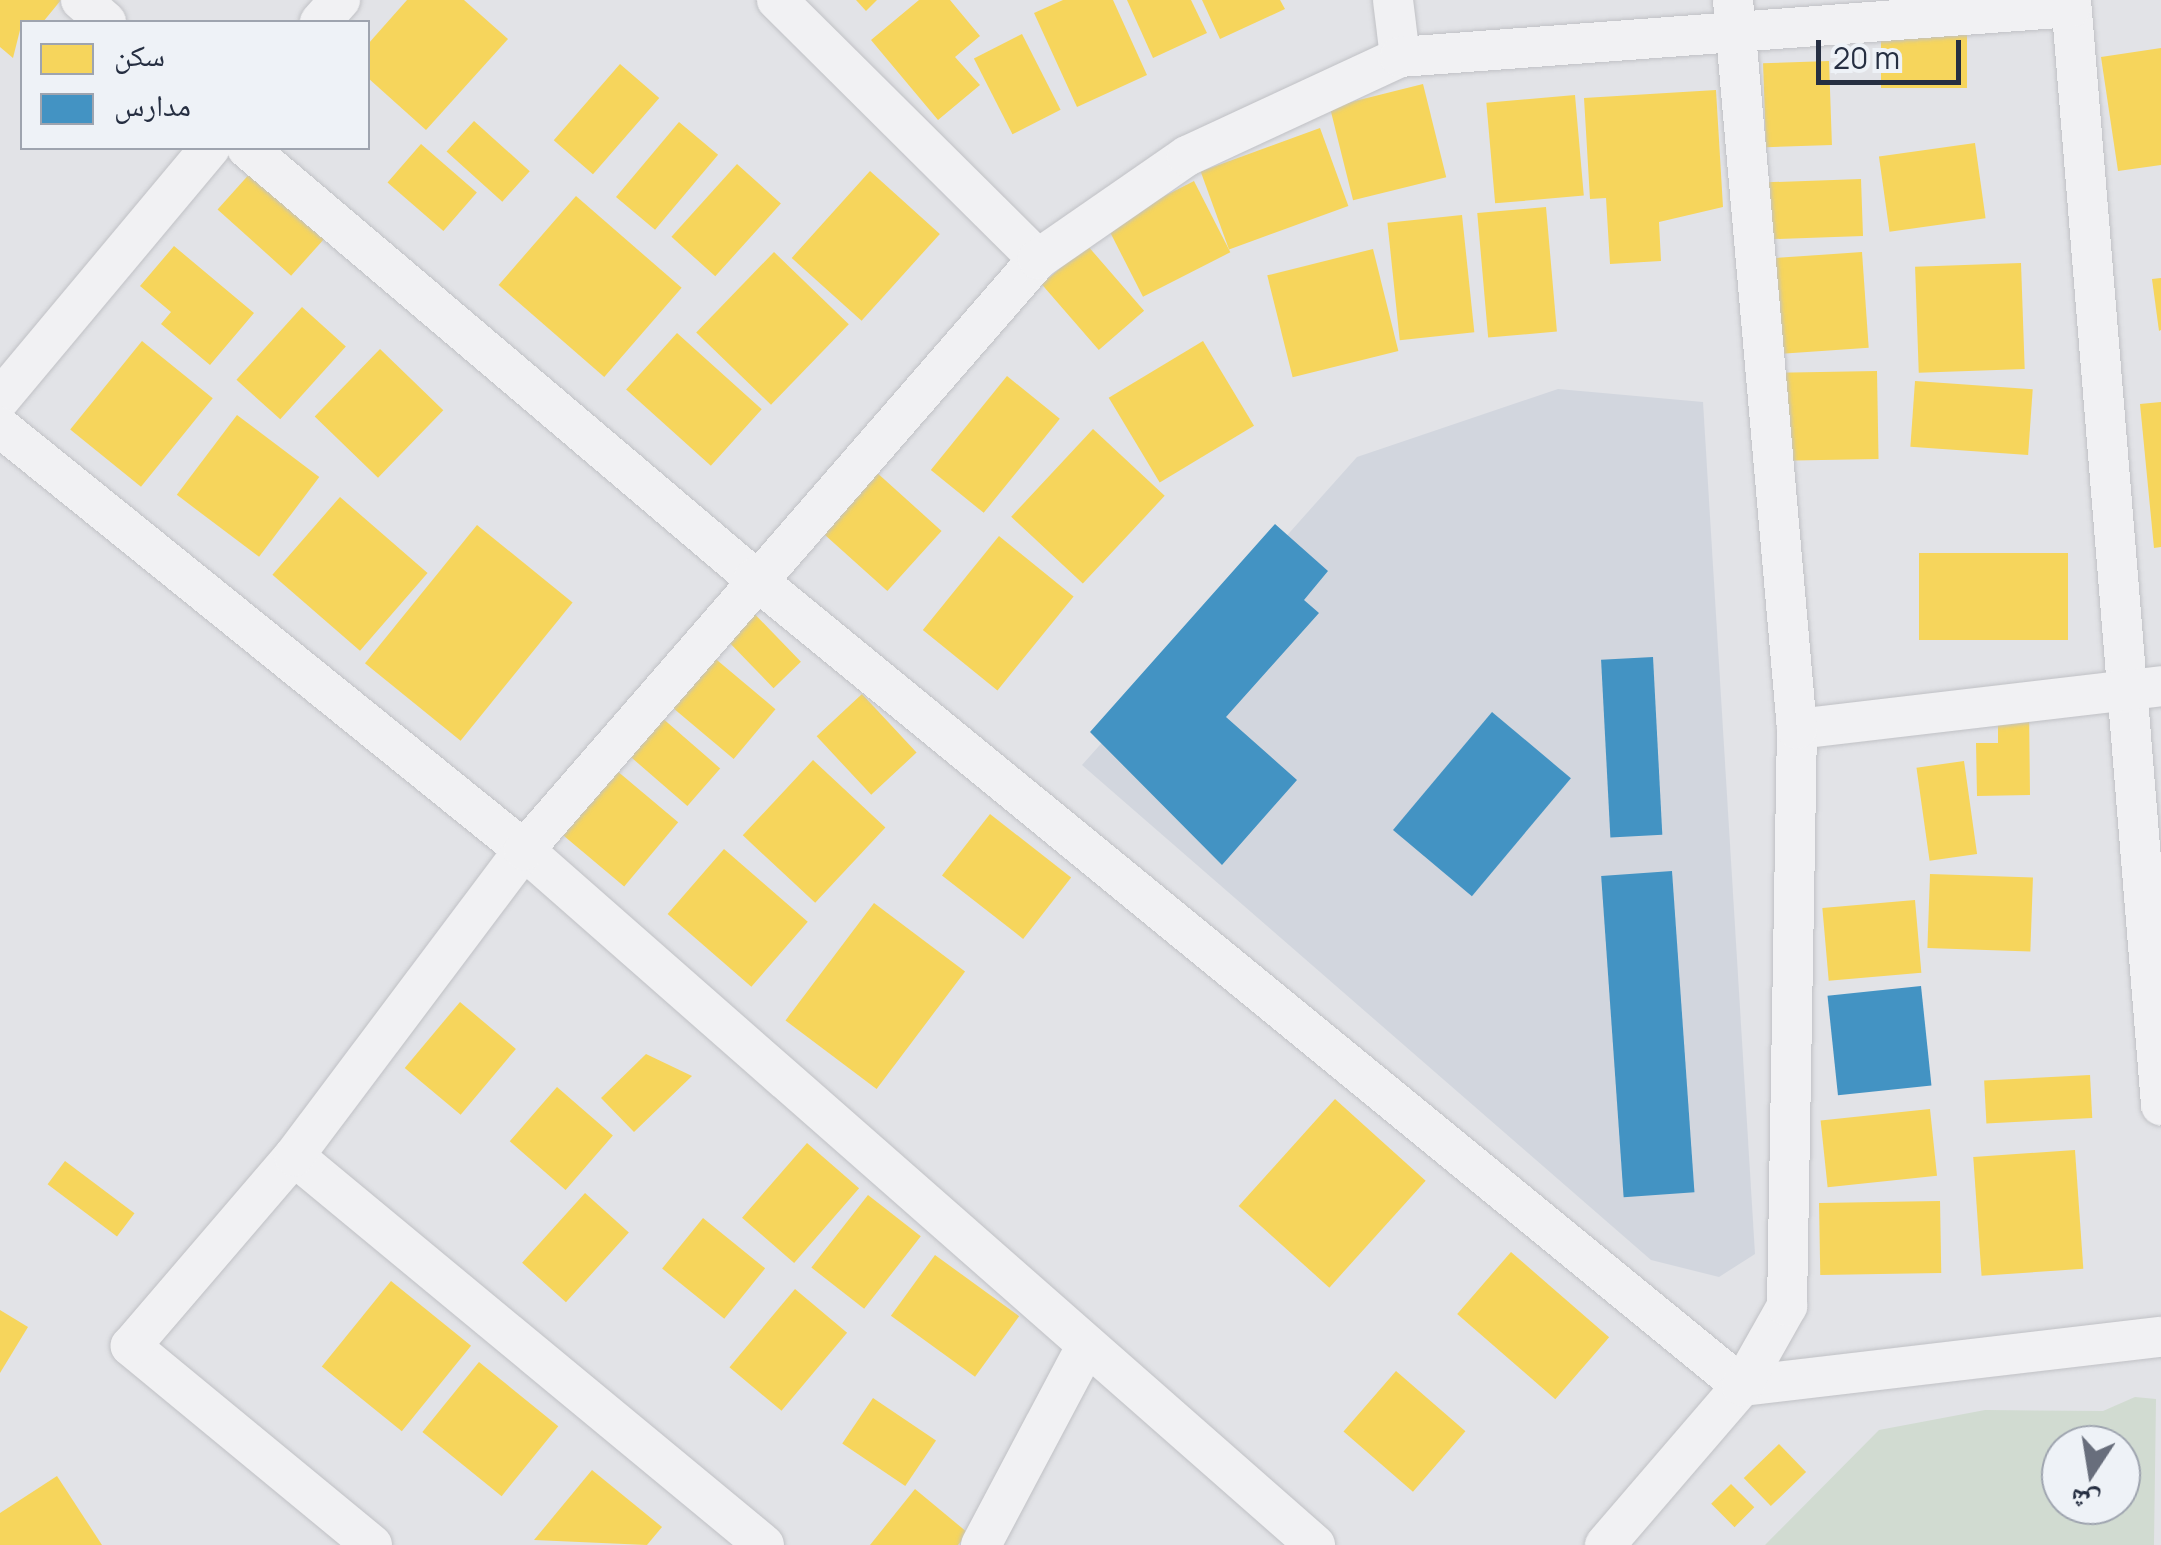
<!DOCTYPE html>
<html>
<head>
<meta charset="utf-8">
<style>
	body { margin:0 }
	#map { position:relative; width:2161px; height:1545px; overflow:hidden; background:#e2e3e7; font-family:Manrope,"Noto Naskh Arabic",sans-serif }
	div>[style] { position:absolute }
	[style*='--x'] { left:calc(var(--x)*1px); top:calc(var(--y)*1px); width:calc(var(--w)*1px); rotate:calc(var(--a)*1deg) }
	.built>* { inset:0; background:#d2d6de }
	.green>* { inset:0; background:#d1dbd1 }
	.homes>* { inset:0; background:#f6d55c; transform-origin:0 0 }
	.schools>* { inset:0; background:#4393c3; transform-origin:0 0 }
	.roads { filter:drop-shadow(0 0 2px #c0c1c5) drop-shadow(0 0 2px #c0c1c5) }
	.minor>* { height:40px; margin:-20px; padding:0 20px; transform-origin:20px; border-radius:20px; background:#f1f1f3 }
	span { translate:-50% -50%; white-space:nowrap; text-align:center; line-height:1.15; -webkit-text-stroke:10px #eef2f7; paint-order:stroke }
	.legend { position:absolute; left:20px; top:20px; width:350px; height:130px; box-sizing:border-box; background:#eef2f7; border:2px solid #9ea4af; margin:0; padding:12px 18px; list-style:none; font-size:30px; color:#262f42 }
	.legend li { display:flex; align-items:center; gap:20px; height:50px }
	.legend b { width:50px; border:2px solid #9ea4af }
	.north { position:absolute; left:2041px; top:1425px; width:100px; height:100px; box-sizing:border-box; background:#eef2f7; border:2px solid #9ea4af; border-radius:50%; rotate:192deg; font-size:28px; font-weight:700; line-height:40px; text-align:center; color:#262f42 }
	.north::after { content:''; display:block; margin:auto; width:35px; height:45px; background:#686e7c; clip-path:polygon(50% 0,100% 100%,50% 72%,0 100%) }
	.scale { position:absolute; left:1816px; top:40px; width:145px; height:45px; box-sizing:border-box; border:5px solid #262f42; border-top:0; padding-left:12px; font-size:30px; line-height:35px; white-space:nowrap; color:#262f42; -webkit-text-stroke:8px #eef2f7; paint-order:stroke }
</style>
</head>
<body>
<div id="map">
	<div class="built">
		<i style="clip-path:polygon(1558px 389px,1703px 402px,1755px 1254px,1719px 1277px,1651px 1260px,1082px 765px,1357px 457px)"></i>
	</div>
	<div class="green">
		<i style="clip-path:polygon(evenodd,2135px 1397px,2156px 1399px,2154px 1545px,1765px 1545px,1879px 1430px,1985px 1410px,2103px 1411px,2135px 1397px,2061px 1445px,2121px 1445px,2121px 1505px,2061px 1505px,2061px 1445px)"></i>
	</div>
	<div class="homes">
		<i style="clip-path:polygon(0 0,61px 0,43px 22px,22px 22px,13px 58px,0 47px)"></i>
		<i style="clip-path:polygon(407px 0,464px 0,508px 39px,426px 130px,368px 78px,368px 44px)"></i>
		<i style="clip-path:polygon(856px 0,877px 0,866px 11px)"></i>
		<i style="clip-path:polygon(919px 0,950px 0,980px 36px,955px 57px,980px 85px,938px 120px,871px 40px)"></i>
		<i style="clip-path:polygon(1063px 0,1113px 0,1147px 75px,1077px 107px,1034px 13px)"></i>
		<i style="clip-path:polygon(1127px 0,1191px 0,1207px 33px,1153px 58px)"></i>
		<i style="clip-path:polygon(1202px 0,1280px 0,1285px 9px,1220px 39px)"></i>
		<i style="left:1881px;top:33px;width:86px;height:55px"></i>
		<i style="left:1022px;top:34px;width:85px;height:54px;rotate:63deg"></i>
		<i style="clip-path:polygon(2161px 48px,2161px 165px,2118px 171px,2101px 57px)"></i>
		<i style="left:1829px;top:61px;width:84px;height:66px;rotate:88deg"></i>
		<i style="left:620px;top:64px;width:52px;height:101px;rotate:41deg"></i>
		<i style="left:1423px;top:84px;width:96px;height:96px;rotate:76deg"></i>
		<i style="clip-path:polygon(1716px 90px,1723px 207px,1659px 222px,1661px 261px,1610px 264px,1606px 198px,1590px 199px,1584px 98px)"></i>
		<i style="left:1575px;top:95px;width:101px;height:89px;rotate:85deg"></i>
		<i style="left:474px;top:121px;width:75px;height:41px;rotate:42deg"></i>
		<i style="left:679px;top:122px;width:51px;height:98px;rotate:40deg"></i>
		<i style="left:1320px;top:128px;width:83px;height:127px;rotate:70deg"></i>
		<i style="left:1975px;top:143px;width:76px;height:97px;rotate:82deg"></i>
		<i style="left:421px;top:144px;width:74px;height:51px;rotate:41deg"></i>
		<i style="left:737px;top:164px;width:59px;height:98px;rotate:42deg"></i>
		<i style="left:253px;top:170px;width:99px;height:53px;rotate:42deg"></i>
		<i style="left:870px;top:171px;width:94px;height:117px;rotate:42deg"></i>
		<i style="left:1861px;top:179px;width:57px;height:102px;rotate:88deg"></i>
		<i style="left:1194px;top:181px;width:80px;height:98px;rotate:63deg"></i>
		<i style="left:576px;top:196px;width:140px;height:118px;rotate:41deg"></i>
		<i style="left:1546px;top:207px;width:125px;height:69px;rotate:85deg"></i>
		<i style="left:1462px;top:215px;width:118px;height:75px;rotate:84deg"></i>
		<i style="left:1087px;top:245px;width:87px;height:60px;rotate:49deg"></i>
		<i style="clip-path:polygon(174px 246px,254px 313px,210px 365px,161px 324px,171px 312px,140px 286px)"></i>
		<i style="left:1373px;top:249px;width:105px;height:109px;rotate:76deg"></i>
		<i style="left:774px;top:252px;width:104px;height:112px;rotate:44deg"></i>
		<i style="left:1862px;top:252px;width:96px;height:97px;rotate:86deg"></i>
		<i style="left:2021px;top:263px;width:106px;height:106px;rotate:88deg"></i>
		<i style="clip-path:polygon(2161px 278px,2161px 330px,2159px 331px,2152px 279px)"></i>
		<i style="left:302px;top:307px;width:59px;height:98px;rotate:42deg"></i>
		<i style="left:677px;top:333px;width:114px;height:76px;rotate:42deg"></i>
		<i style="left:142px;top:341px;width:91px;height:114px;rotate:39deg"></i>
		<i style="left:1203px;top:341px;width:99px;height:110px;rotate:59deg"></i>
		<i style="left:380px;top:349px;width:88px;height:94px;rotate:44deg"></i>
		<i style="left:1877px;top:371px;width:88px;height:99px;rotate:89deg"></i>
		<i style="left:1007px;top:376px;width:68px;height:121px;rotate:39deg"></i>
		<i style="left:1915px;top:381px;width:118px;height:66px;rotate:4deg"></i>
		<i style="clip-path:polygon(2161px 402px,2161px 547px,2154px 548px,2140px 404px)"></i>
		<i style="left:237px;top:415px;width:103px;height:100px;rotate:37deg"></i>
		<i style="left:1093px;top:429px;width:98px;height:120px;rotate:43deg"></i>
		<i style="left:865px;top:462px;width:103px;height:81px;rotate:42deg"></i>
		<i style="left:340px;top:497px;width:116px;height:103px;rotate:41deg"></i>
		<i style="left:477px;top:525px;width:123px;height:178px;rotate:39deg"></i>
		<i style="left:999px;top:536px;width:96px;height:121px;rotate:39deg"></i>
		<i style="left:1919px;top:553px;width:149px;height:87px"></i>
		<i style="left:746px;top:605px;width:79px;height:38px;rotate:46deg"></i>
		<i style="left:705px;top:650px;width:92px;height:65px;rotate:40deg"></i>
		<i style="left:862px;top:694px;width:80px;height:62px;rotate:47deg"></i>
		<i style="clip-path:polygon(1998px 706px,2029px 706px,2030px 795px,1977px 796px,1976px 743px,1998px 743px)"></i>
		<i style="left:653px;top:710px;width:89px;height:50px;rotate:41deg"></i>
		<i style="left:813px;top:760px;width:99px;height:103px;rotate:43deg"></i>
		<i style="left:1964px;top:761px;width:94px;height:48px;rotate:82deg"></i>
		<i style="left:610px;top:765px;width:89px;height:84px;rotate:40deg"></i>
		<i style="left:990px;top:814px;width:103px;height:78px;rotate:38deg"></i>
		<i style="left:724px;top:849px;width:111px;height:86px;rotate:41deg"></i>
		<i style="left:1930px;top:874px;width:103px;height:74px;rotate:2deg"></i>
		<i style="left:1915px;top:900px;width:73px;height:93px;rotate:85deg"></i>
		<i style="left:874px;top:903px;width:114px;height:147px;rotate:37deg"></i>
		<i style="left:460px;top:1002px;width:73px;height:86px;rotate:40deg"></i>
		<i style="clip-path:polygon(646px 1054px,692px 1076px,634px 1132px,601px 1098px)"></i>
		<i style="left:2090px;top:1075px;width:43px;height:106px;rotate:87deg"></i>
		<i style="left:557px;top:1087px;width:74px;height:72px;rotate:41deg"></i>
		<i style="left:1335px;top:1099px;width:122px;height:144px;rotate:42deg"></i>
		<i style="left:1930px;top:1109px;width:67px;height:110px;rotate:84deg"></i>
		<i style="left:807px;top:1143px;width:69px;height:99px;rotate:41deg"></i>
		<i style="left:2075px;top:1150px;width:119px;height:102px;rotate:86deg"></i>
		<i style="left:65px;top:1161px;width:87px;height:29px;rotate:37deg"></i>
		<i style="left:585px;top:1193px;width:59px;height:94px;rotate:42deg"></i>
		<i style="left:868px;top:1195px;width:67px;height:92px;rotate:38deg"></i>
		<i style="left:1940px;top:1201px;width:72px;height:121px;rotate:89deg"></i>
		<i style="left:703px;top:1218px;width:80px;height:65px;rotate:39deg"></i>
		<i style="left:1511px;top:1252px;width:130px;height:82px;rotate:41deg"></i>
		<i style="left:935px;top:1255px;width:104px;height:75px;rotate:36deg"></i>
		<i style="left:391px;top:1281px;width:103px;height:110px;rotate:39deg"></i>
		<i style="left:795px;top:1289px;width:68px;height:102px;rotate:40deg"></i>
		<i style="clip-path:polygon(0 1310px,28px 1327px,0 1373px)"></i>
		<i style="left:479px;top:1362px;width:102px;height:90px;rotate:39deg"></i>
		<i style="left:1396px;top:1371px;width:92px;height:80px;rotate:41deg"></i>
		<i style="left:873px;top:1398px;width:76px;height:55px;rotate:34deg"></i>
		<i style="left:1779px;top:1444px;width:39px;height:49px;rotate:46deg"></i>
		<i style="clip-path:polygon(592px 1470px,662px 1527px,647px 1545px,534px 1540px)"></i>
		<i style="clip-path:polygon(57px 1476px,102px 1545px,0 1545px,0 1513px)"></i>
		<i style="left:1731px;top:1484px;width:33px;height:28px;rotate:45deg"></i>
		<i style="clip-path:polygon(915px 1489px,968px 1533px,958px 1545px,870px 1545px)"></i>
	</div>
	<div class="schools">
		<i style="clip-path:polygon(1275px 524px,1328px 571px,1304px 600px,1319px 613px,1226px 717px,1297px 780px,1222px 865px,1090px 732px)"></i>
		<i style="left:1653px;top:657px;width:178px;height:52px;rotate:87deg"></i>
		<i style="left:1492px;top:712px;width:103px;height:154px;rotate:40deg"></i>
		<i style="left:1672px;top:871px;width:322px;height:71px;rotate:86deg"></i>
		<i style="left:1921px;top:986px;width:100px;height:94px;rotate:84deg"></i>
	</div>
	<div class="roads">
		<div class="minor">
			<i style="--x:81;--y:0;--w:33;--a:41"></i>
			<i style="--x:777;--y:0;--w:368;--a:44.8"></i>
			<i style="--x:1393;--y:0;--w:57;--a:83"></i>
			<i style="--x:2071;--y:0;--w:1109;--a:85.34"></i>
			<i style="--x:320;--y:22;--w:30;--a:-48"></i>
			<i style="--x:247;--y:148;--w:665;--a:40.3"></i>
			<i style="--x:754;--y:578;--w:1276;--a:39.28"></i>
			<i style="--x:1742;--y:1386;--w:422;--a:-6.7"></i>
			<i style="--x:0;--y:399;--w:327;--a:-50.1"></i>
			<i style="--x:0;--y:427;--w:673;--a:38.91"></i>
			<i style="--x:524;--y:850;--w:1053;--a:41.3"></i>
			<i style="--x:1797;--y:729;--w:367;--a:-6.7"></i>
			<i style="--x:294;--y:1156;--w:610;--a:39.61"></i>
			<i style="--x:372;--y:1545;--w:313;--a:-140.5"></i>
			<i style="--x:131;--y:1346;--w:250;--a:-49.4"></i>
			<i style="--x:294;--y:1156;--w:383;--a:-53.1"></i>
			<i style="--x:524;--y:850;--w:783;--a:-48.99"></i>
			<i style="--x:1038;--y:259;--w:181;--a:-34.7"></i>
			<i style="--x:1187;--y:156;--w:235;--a:-24.9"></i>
			<i style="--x:1400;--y:57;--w:673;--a:-4.26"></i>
			<i style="--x:981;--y:1545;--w:226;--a:-62.1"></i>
			<i style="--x:1605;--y:1545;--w:210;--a:-49.3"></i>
			<i style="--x:1742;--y:1386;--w:92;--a:-60.6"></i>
			<i style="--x:1787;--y:1306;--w:577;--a:-89.01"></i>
			<i style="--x:1797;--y:729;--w:732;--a:-95.02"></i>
		</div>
	</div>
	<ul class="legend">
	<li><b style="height:28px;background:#f6d55c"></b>سكن</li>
	<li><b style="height:28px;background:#4393c3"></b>مدارس</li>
	</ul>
	<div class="north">ش</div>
	<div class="scale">20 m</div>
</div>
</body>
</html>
